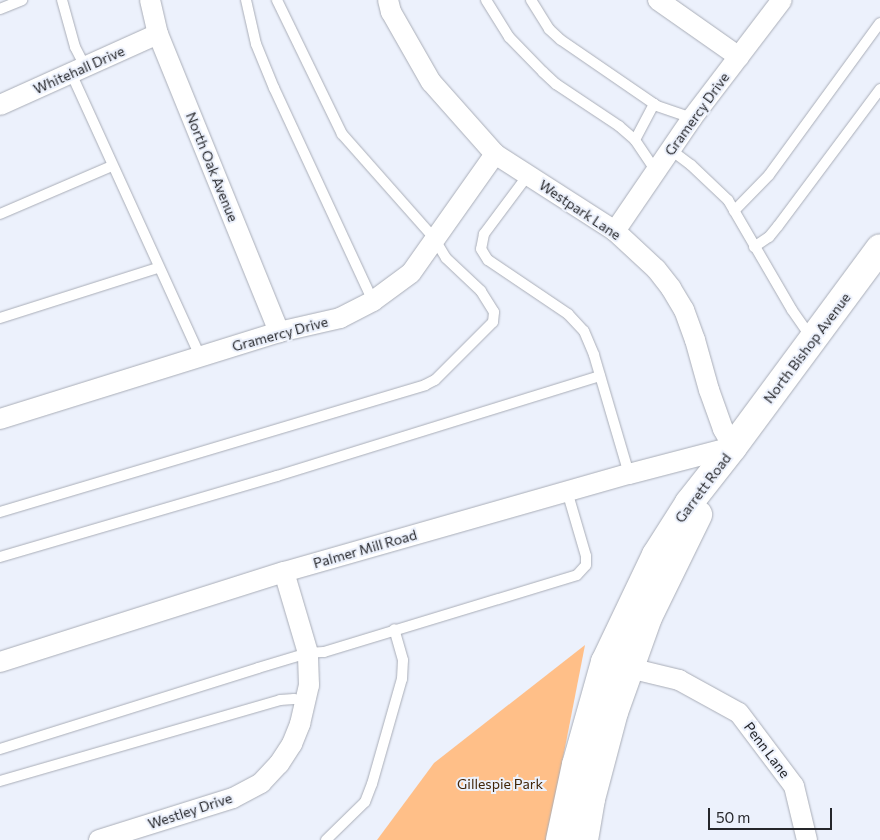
<!DOCTYPE html>
<html>
<head>
<meta charset="utf-8">
<style>
	body { margin:0 }
	#map { position:relative; width:880px; height:840px; overflow:hidden; background:#ecf1fc; font-family:Commissioner,sans-serif }
	div>[style] { position:absolute }
	[style*='--x'] { left:calc(var(--x)*1px); top:calc(var(--y)*1px); width:calc(var(--w)*1px); rotate:calc(var(--a)*1deg) }
	.green>* { inset:0; background:#ffbf88 }
	.roads { filter:drop-shadow(0 0 1px #a9adb7) drop-shadow(0 0 1px #a9adb7) }
	.lane>* { height:10px; margin:-5px; padding:0 5px; transform-origin:5px; border-radius:5px; background:#fff }
	.street>* { height:20px; margin:-10px; padding:0 10px; transform-origin:10px; border-radius:10px; background:#fff }
	.secondary>* { height:28px; margin:-14px; padding:0 14px; transform-origin:14px; border-radius:14px; background:#fff }
	span { translate:-50% -50%; white-space:nowrap; text-align:center; line-height:1.15; -webkit-text-stroke:4px #ecf1fc; paint-order:stroke }
	.street-label { font-size:14px; color:#25262a }
	.park-label { font-size:14px; color:#422508 }
	.scale { position:absolute; left:708px; top:808px; width:124px; height:22px; box-sizing:border-box; border:2px solid #25262a; border-top:0; padding-left:6px; font-size:15px; line-height:18px; white-space:nowrap; color:#25262a; -webkit-text-stroke:4px #ecf1fc; paint-order:stroke }
</style>
</head>
<body>
<div id="map">
	<div class="green">
		<i style="clip-path:polygon(585px 645px,547px 840px,377px 840px,434px 763px)"></i>
	</div>
	<div class="roads">
		<div class="lane">
			<i style="--x:62;--y:0;--w:49;--a:74.5"></i>
			<i style="--x:75;--y:47;--w:22;--a:63"></i>
			<i style="--x:246;--y:0;--w:45;--a:77.2"></i>
			<i style="--x:256;--y:44;--w:48;--a:67.8"></i>
			<i style="--x:274;--y:88;--w:235;--a:65.1"></i>
			<i style="--x:486;--y:0;--w:44;--a:58.1"></i>
			<i style="--x:509;--y:37;--w:49;--a:45.8"></i>
			<i style="--x:543;--y:72;--w:18;--a:43"></i>
			<i style="--x:556;--y:84;--w:76;--a:33.7"></i>
			<i style="--x:619;--y:126;--w:21;--a:41"></i>
			<i style="--x:635;--y:140;--w:37;--a:56"></i>
			<i style="--x:531;--y:0;--w:34;--a:58"></i>
			<i style="--x:549;--y:29;--w:16;--a:43"></i>
			<i style="--x:561;--y:40;--w:116;--a:34.5"></i>
			<i style="--x:657;--y:106;--w:37;--a:19"></i>
			<i style="--x:0;--y:9;--w:24;--a:-22"></i>
			<i style="--x:71;--y:73;--w:311;--a:65.5"></i>
			<i style="--x:635;--y:140;--w:41;--a:-62.2"></i>
			<i style="--x:671;--y:150;--w:25;--a:37"></i>
			<i style="--x:691;--y:165;--w:51;--a:43.4"></i>
			<i style="--x:728;--y:200;--w:127;--a:59.8"></i>
			<i style="--x:792;--y:310;--w:33;--a:55"></i>
			<i style="--x:528;--y:175;--w:74;--a:126.7"></i>
			<i style="--x:484;--y:234;--w:15;--a:101"></i>
			<i style="--x:481;--y:249;--w:13;--a:58"></i>
			<i style="--x:488;--y:260;--w:97;--a:34"></i>
			<i style="--x:568;--y:314;--w:23;--a:47"></i>
			<i style="--x:584;--y:331;--w:26;--a:67"></i>
			<i style="--x:594;--y:355;--w:124;--a:73.6"></i>
			<i style="--x:734;--y:211;--w:50;--a:-45.8"></i>
			<i style="--x:769;--y:175;--w:188;--a:-53.9"></i>
			<i style="--x:0;--y:214;--w:122;--a:-23.2"></i>
			<i style="--x:754;--y:247;--w:18;--a:-34"></i>
			<i style="--x:769;--y:237;--w:14;--a:-51"></i>
			<i style="--x:778;--y:226;--w:171;--a:-53.3"></i>
			<i style="--x:0;--y:318;--w:166;--a:-17.6"></i>
			<i style="--x:0;--y:512;--w:444;--a:-16.6"></i>
			<i style="--x:425;--y:385;--w:11;--a:-27"></i>
			<i style="--x:435;--y:380;--w:82;--a:-45"></i>
			<i style="--x:493;--y:322;--w:10;--a:-84"></i>
			<i style="--x:494;--y:312;--w:25;--a:-122"></i>
			<i style="--x:481;--y:291;--w:48;--a:-136.7"></i>
			<i style="--x:446;--y:258;--w:23;--a:-121"></i>
			<i style="--x:434;--y:238;--w:139;--a:-131.5"></i>
			<i style="--x:342;--y:134;--w:149;--a:-115.9"></i>
			<i style="--x:0;--y:557;--w:289;--a:-16.3"></i>
			<i style="--x:277;--y:476;--w:338;--a:-17.2"></i>
			<i style="--x:0;--y:749;--w:270;--a:-17.4"></i>
			<i style="--x:258;--y:668;--w:52;--a:-16.7"></i>
			<i style="--x:308;--y:653;--w:16;--a:-4"></i>
			<i style="--x:324;--y:652;--w:264;--a:-16.9"></i>
			<i style="--x:577;--y:575;--w:13;--a:-48"></i>
			<i style="--x:586;--y:565;--w:9;--a:-90"></i>
			<i style="--x:586;--y:556;--w:68;--a:-106.3"></i>
			<i style="--x:0;--y:781;--w:291;--a:-16.1"></i>
			<i style="--x:280;--y:700;--w:14;--a:-4"></i>
			<i style="--x:294;--y:699;--w:12;--a:14"></i>
			<i style="--x:326;--y:840;--w:54;--a:-44.3"></i>
			<i style="--x:365;--y:802;--w:19;--a:-69"></i>
			<i style="--x:372;--y:784;--w:109;--a:-74.1"></i>
			<i style="--x:402;--y:679;--w:19;--a:-87"></i>
			<i style="--x:403;--y:660;--w:32;--a:-106"></i>
		</div>
		<div class="street">
			<i style="--x:150;--y:0;--w:35;--a:77"></i>
			<i style="--x:158;--y:34;--w:322;--a:67.9"></i>
			<i style="--x:658;--y:0;--w:99;--a:35.1"></i>
			<i style="--x:0;--y:105;--w:173;--a:-24.2"></i>
			<i style="--x:615;--y:231;--w:137;--a:-55.7"></i>
			<i style="--x:692;--y:118;--w:148;--a:-52.7"></i>
			<i style="--x:0;--y:419;--w:292;--a:-17.3"></i>
			<i style="--x:279;--y:332;--w:63;--a:-12.9"></i>
			<i style="--x:340;--y:318;--w:37;--a:-27"></i>
			<i style="--x:373;--y:301;--w:47;--a:-36.4"></i>
			<i style="--x:411;--y:273;--w:146;--a:-54.8"></i>
			<i style="--x:0;--y:662;--w:298;--a:-17.6"></i>
			<i style="--x:284;--y:572;--w:359;--a:-15.9"></i>
			<i style="--x:629;--y:474;--w:107;--a:-14.6"></i>
			<i style="--x:733;--y:447;--w:21;--a:-119"></i>
			<i style="--x:723;--y:429;--w:41;--a:-109.7"></i>
			<i style="--x:709;--y:390;--w:52;--a:-105.6"></i>
			<i style="--x:695;--y:340;--w:32;--a:-110"></i>
			<i style="--x:684;--y:310;--w:26;--a:-121"></i>
			<i style="--x:671;--y:288;--w:24;--a:-128"></i>
			<i style="--x:656;--y:269;--w:56;--a:-137.2"></i>
			<i style="--x:615;--y:231;--w:143;--a:-147.3"></i>
			<i style="--x:495;--y:154;--w:96;--a:-131.6"></i>
			<i style="--x:431;--y:82;--w:81;--a:-119.7"></i>
			<i style="--x:391;--y:12;--w:12;--a:-104"></i>
			<i style="--x:617;--y:665;--w:64;--a:13.6"></i>
			<i style="--x:679;--y:680;--w:68;--a:28.8"></i>
			<i style="--x:739;--y:713;--w:91;--a:53"></i>
			<i style="--x:794;--y:786;--w:56;--a:76.5"></i>
			<i style="--x:99;--y:840;--w:140;--a:-17.4"></i>
			<i style="--x:233;--y:798;--w:32;--a:-28"></i>
			<i style="--x:261;--y:783;--w:26;--a:-47"></i>
			<i style="--x:279;--y:764;--w:24;--a:-57"></i>
			<i style="--x:292;--y:744;--w:22;--a:-68"></i>
			<i style="--x:300;--y:724;--w:40;--a:-77"></i>
			<i style="--x:309;--y:685;--w:32;--a:-92"></i>
			<i style="--x:308;--y:653;--w:84;--a:-106.5"></i>
		</div>
		<div class="secondary">
			<i style="--x:560;--y:840;--w:77;--a:-78"></i>
			<i style="--x:576;--y:765;--w:107;--a:-74.3"></i>
			<i style="--x:605;--y:662;--w:119;--a:-64.5"></i>
			<i style="--x:656;--y:555;--w:62;--a:-57.6"></i>
			<i style="--x:689;--y:503;--w:71;--a:-51.8"></i>
			<i style="--x:733;--y:447;--w:247;--a:-53.5"></i>
			<i style="--x:584;--y:840;--w:42;--a:-80.3"></i>
			<i style="--x:591;--y:799;--w:90;--a:-75.2"></i>
			<i style="--x:614;--y:712;--w:101;--a:-70.3"></i>
			<i style="--x:648;--y:617;--w:114;--a:-63.9"></i>
		</div>
	</div>
	<div class="street-label">
		<span style="left:79px;top:70px;rotate:-24deg">Whitehall Drive</span>
		<span style="left:697px;top:114px;rotate:-54deg">Gramercy Drive</span>
		<span style="left:212px;top:167px;rotate:68deg">North Oak Avenue</span>
		<span style="left:580px;top:210px;rotate:34deg">Westpark Lane</span>
		<span style="left:280px;top:334px;rotate:-15deg">Gramercy Drive</span>
		<span style="left:807px;top:348px;rotate:-53deg">North Bishop Avenue</span>
		<span style="left:703px;top:488px;rotate:-53deg">Garrett Road</span>
		<span style="left:365px;top:549px;rotate:-16deg">Palmer Mill Road</span>
		<span style="left:767px;top:750px;rotate:53deg">Penn Lane</span>
		<span style="left:190px;top:811px;rotate:-18deg">Westley Drive</span>
	</div>
	<div class="park-label">
		<span style="left:500px;top:784px">Gillespie Park</span>
	</div>
	<div class="scale">50 m</div>
</div>
</body>
</html>
